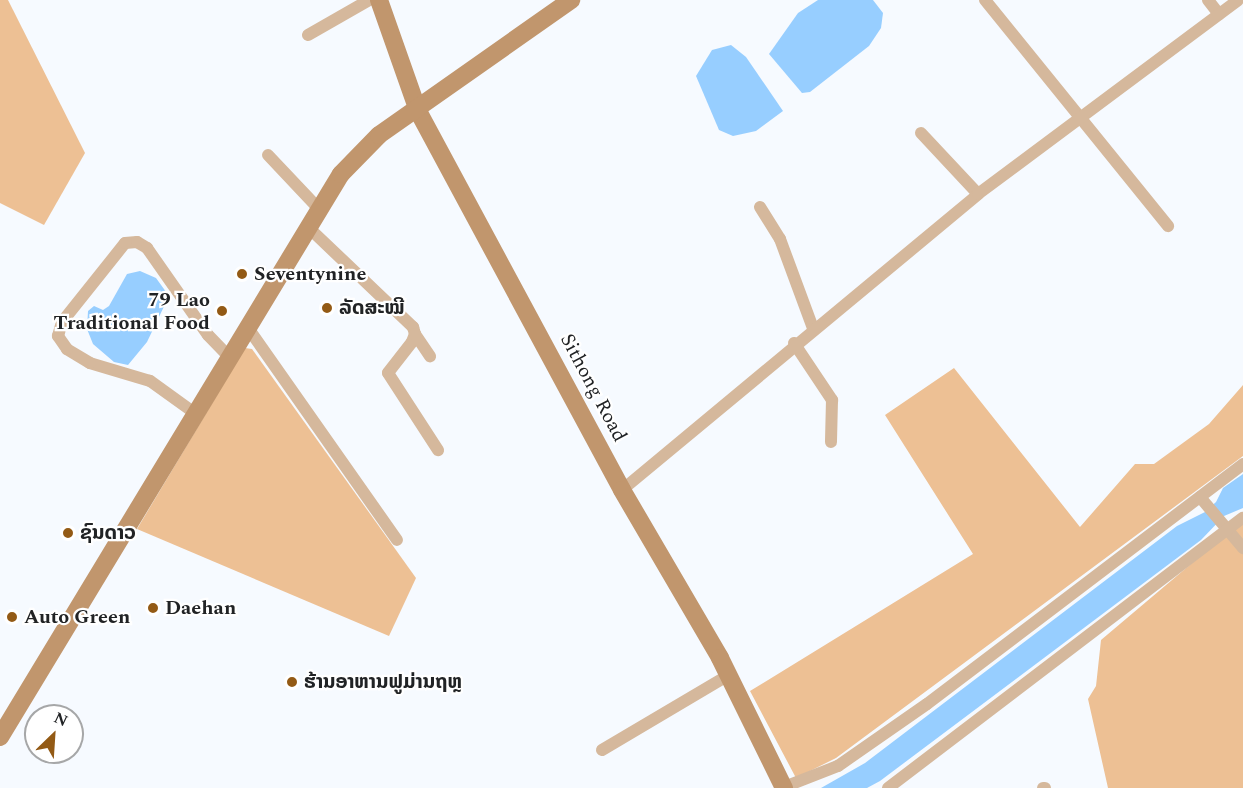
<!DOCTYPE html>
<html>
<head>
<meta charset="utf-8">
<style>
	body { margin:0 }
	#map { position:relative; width:1243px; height:788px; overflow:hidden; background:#f6faff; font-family:Spectral,"Noto Sans Lao",serif }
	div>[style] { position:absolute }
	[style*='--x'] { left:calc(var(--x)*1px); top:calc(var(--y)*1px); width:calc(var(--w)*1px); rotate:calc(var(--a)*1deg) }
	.green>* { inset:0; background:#edc094 }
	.water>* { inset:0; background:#97ceff }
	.street>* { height:12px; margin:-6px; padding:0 6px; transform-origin:6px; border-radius:6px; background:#d5b89c }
	.secondary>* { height:18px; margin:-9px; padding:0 9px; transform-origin:9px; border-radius:9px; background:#c1966d }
	.dots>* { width:16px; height:16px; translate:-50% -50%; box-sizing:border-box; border:3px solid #fff; border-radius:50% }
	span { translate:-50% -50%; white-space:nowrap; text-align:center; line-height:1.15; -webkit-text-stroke:4.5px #fff; paint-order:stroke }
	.poi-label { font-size:20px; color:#212325; font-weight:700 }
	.left { translate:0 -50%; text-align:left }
	.right { translate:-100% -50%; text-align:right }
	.street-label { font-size:20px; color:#212325 }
	.north { position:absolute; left:24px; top:704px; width:60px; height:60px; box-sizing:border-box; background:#fff; border:2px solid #a6a7a8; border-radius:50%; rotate:25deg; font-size:16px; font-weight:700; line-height:24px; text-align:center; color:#212325 }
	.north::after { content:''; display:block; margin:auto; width:21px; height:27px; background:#935a15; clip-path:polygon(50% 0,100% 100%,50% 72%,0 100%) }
</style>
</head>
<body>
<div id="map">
	<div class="green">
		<i style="clip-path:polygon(0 0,8px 0,85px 153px,44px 225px,0 203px)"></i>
		<i style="clip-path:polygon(245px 348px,252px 349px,416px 578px,389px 636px,137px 529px)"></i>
		<i style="clip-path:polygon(954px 368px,1080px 527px,1135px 464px,1154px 464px,1209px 424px,1243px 385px,1243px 456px,836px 758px,796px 778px,750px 691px,973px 554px,885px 415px)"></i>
		<i style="clip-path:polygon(1243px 520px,1243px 788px,1108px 788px,1088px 699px,1096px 686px,1101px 640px)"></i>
	</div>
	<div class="water">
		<i style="clip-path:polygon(818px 0,873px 0,883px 13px,881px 28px,869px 46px,810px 92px,802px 93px,769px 54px,798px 13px)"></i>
		<i style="clip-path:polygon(731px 45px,746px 57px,783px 111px,756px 131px,733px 136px,719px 130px,696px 76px,712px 50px)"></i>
		<i style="clip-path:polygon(140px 271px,156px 278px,169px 296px,147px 342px,128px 365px,114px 362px,93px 344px,87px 329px,88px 311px,94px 306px,103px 310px,109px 306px,127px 274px)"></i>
		<i style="clip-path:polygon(1243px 474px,1243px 508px,1224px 516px,1201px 540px,880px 781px,867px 788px,821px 788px,865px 763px,1177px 526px,1205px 512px,1216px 502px,1223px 488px)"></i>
	</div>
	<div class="street">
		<i style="--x:985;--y:0;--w:291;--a:51"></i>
		<i style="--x:1208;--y:0;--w:18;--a:52"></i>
		<i style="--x:308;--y:35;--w:70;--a:-29.8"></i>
		<i style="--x:921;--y:133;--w:83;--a:46.9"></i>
		<i style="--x:268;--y:155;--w:74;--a:46.6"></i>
		<i style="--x:760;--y:207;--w:38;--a:58"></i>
		<i style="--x:780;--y:239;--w:95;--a:69.7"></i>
		<i style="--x:309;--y:228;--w:144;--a:43.6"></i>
		<i style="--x:413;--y:327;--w:7;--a:74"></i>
		<i style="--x:415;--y:334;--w:9;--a:111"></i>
		<i style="--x:412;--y:342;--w:39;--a:128"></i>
		<i style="--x:388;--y:373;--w:92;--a:57"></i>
		<i style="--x:248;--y:328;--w:259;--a:54.9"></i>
		<i style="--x:415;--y:334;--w:27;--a:56"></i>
		<i style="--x:794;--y:343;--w:69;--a:56.3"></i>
		<i style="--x:832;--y:400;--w:42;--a:91.4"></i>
		<i style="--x:196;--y:414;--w:57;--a:-144.3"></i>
		<i style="--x:150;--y:381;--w:63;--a:-163.3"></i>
		<i style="--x:90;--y:363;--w:27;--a:-149"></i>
		<i style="--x:67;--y:349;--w:16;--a:-125"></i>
		<i style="--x:58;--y:336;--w:15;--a:-74"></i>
		<i style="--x:62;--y:322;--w:101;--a:-51.4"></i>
		<i style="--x:125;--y:243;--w:12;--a:-5"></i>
		<i style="--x:137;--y:242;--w:12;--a:31"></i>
		<i style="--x:147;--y:248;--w:106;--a:55"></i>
		<i style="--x:208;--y:335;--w:32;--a:46"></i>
		<i style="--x:622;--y:490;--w:463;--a:-39.7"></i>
		<i style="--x:978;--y:194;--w:324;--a:-36.7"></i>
		<i style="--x:1200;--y:497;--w:67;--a:49.9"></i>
		<i style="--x:602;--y:750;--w:147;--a:-30.6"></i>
		<i style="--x:784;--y:787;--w:58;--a:-21.3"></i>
		<i style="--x:838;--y:766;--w:108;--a:-34.9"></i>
		<i style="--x:927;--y:704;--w:397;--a:-37.2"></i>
		<i style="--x:888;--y:788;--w:446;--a:-37.3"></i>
		<i style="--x:1043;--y:788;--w:2;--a:0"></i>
	</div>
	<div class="secondary">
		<i style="--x:379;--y:0;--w:118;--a:70.6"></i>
		<i style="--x:418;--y:111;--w:430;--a:61.7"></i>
		<i style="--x:622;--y:490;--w:194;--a:59.7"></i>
		<i style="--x:720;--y:658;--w:145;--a:63.8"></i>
		<i style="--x:0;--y:737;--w:658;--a:-58.8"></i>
		<i style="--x:341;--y:174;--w:54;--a:-45.7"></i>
		<i style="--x:379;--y:135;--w:235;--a:-35.1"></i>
	</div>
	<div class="dots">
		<i style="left:242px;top:274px;background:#935a15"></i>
		<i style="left:327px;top:308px;background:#935a15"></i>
		<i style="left:222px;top:311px;background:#935a15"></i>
		<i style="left:68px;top:533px;background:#935a15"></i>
		<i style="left:153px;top:608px;background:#935a15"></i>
		<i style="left:12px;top:617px;background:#935a15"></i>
		<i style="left:292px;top:682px;background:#935a15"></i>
	</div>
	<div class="poi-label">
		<span class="left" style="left:254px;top:274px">Seventynine</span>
		<span class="right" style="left:210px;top:312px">79 Lao<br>Traditional Food</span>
		<span class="left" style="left:339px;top:308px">ລັດສະໝີ</span>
		<span class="left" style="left:80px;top:533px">ຊົນດາວ</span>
		<span class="left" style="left:165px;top:608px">Daehan</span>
		<span class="left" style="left:24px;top:617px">Auto Green</span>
		<span class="left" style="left:304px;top:682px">ຮ້ານອາຫານຟູມ່ານຖຫຼ</span>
	</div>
	<div class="street-label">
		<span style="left:593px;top:388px;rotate:62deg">Sithong Road</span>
	</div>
	<div class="north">N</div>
</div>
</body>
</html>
